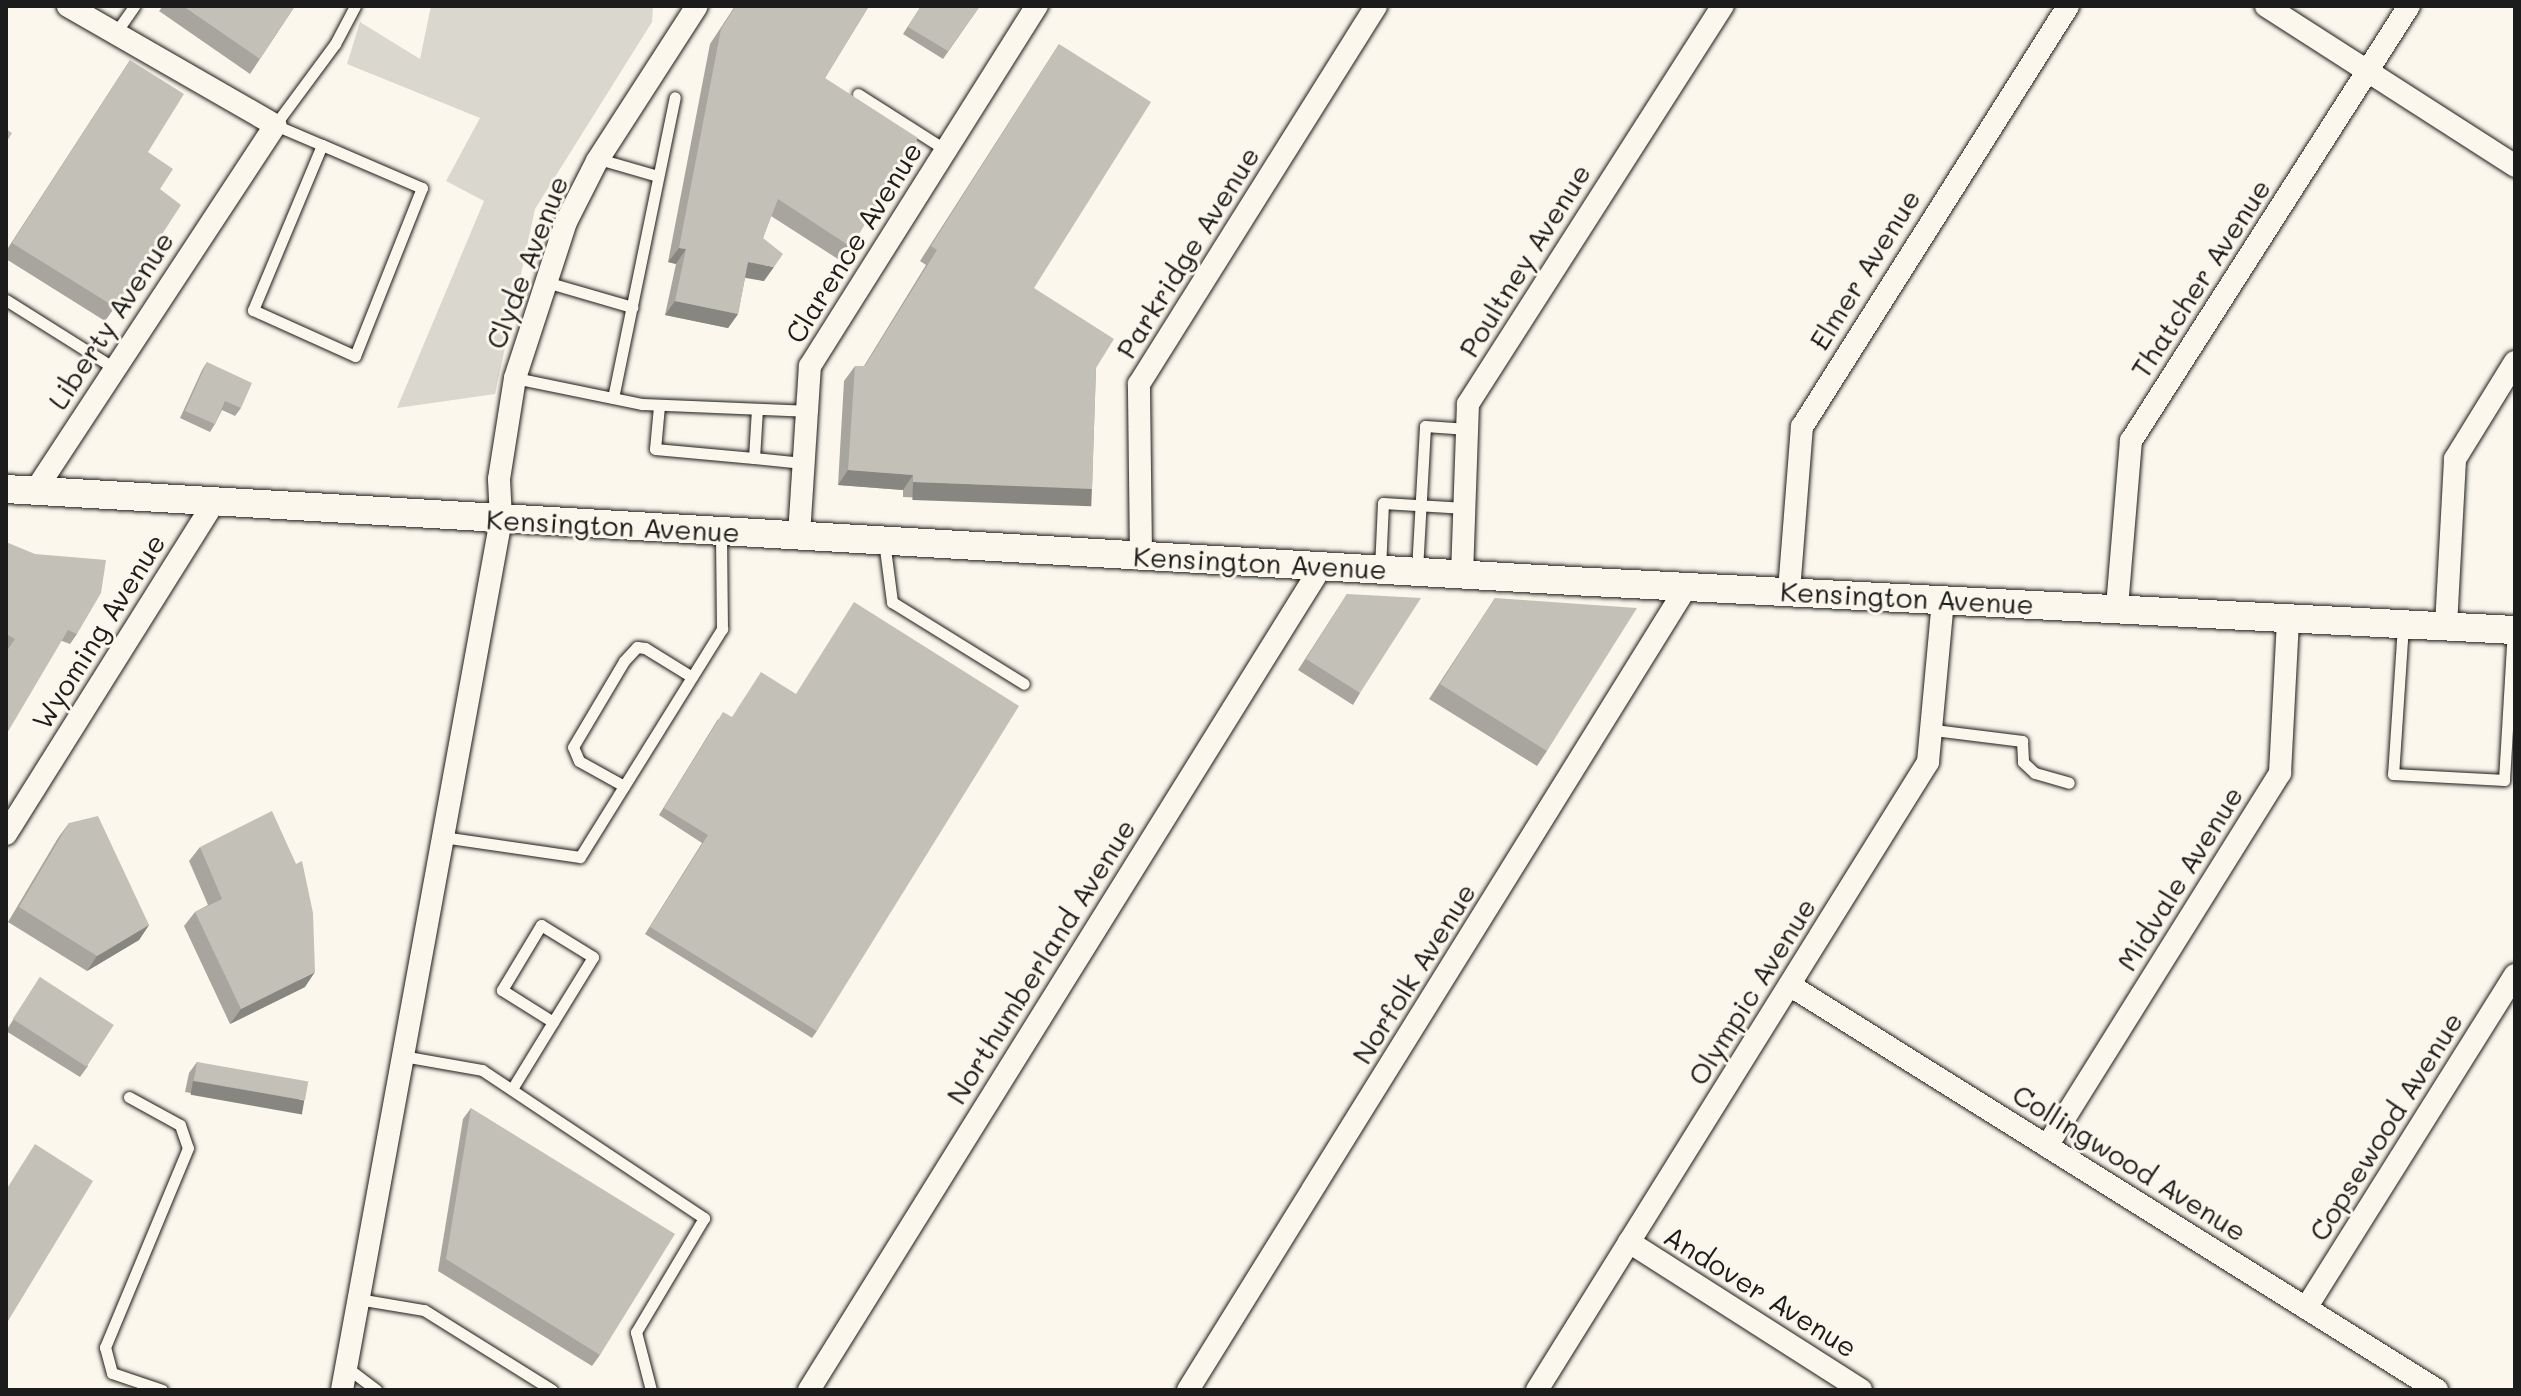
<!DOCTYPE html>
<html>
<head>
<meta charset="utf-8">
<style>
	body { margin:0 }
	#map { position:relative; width:2521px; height:1396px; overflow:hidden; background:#fbf7ec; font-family:Mali,sans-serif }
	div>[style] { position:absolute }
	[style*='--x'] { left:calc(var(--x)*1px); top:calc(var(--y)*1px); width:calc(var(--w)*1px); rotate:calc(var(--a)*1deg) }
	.green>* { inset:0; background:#dad7ce }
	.roads { filter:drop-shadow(0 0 2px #1c1c1c) drop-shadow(0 0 2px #1c1c1c) }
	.service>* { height:11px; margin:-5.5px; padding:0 5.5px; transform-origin:5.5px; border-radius:5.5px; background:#fbf7ec }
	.minor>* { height:22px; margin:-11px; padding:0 11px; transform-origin:11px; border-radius:11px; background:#fbf7ec }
	.tertiary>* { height:28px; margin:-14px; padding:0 14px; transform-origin:14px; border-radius:14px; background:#fbf7ec }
	.wall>* { inset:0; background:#a8a59e }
	.shaded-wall>* { inset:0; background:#888681; transform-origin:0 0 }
	.building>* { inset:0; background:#c3c0b8; transform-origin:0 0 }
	span { translate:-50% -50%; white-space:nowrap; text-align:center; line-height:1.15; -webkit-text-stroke:6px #fbf7ec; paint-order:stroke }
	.street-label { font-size:28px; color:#1c1c1c }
	.frame { position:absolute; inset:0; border:8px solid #1c1c1c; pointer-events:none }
</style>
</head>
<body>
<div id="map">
	<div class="green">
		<i style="clip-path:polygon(431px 6px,653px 6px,652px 22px,535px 209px,495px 394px,397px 408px,484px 201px,446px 181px,480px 118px,347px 64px,360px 22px,420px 59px)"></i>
	</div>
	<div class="roads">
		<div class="service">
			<i style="--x:114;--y:35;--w:35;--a:-55"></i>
			<i style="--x:858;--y:94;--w:104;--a:32.5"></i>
			<i style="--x:322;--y:145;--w:179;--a:112.7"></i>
			<i style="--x:253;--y:310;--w:112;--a:24.3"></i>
			<i style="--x:355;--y:356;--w:181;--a:-68.3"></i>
			<i style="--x:422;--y:188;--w:109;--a:-156.7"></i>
			<i style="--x:322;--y:145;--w:51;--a:-156.9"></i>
			<i style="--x:275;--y:125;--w:101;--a:-53.5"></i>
			<i style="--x:335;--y:44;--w:43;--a:-62.2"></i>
			<i style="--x:599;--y:159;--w:61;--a:16.1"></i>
			<i style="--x:546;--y:282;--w:90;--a:16.2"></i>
			<i style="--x:6;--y:300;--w:128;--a:32.2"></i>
			<i style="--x:515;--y:378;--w:130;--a:11.6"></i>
			<i style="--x:642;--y:404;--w:164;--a:2.4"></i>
			<i style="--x:613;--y:398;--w:307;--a:-78.4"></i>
			<i style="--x:659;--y:406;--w:43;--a:95.3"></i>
			<i style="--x:655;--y:449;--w:99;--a:5.2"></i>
			<i style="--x:754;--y:458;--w:49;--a:-86.5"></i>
			<i style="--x:754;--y:458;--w:49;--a:5.8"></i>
			<i style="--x:884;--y:541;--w:62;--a:82.5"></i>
			<i style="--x:892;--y:602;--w:155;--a:31.8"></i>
			<i style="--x:1380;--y:569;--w:66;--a:-87.4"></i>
			<i style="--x:1383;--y:503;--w:82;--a:3.5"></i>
			<i style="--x:1417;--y:570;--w:144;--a:-86.8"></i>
			<i style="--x:1425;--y:426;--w:43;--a:4"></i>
			<i style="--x:2403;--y:625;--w:149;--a:93.8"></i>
			<i style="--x:2393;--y:774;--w:111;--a:3.1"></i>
			<i style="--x:2504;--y:780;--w:150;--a:-86.6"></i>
			<i style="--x:1934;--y:730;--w:89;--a:7.1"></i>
			<i style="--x:2022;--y:741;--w:21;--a:87"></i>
			<i style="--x:2023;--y:762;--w:16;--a:43"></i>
			<i style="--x:2035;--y:773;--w:35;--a:16"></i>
			<i style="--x:624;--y:786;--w:51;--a:-150.9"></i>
			<i style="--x:579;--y:761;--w:15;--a:-113"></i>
			<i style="--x:573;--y:747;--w:100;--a:-59.3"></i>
			<i style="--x:624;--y:661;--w:19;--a:-47"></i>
			<i style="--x:637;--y:647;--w:8;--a:7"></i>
			<i style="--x:645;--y:648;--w:55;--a:31.7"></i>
			<i style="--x:443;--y:837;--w:138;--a:8.3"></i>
			<i style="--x:580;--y:857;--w:269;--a:-58.1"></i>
			<i style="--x:722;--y:629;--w:97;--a:-90.6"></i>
			<i style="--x:403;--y:1056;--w:80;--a:10"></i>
			<i style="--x:482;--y:1070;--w:267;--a:33.7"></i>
			<i style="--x:704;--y:1218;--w:133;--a:120.8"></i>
			<i style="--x:636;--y:1332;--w:60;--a:75.5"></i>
			<i style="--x:512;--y:1089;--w:79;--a:-58.5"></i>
			<i style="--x:553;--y:1022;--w:76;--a:-58.4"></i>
			<i style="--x:593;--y:957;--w:61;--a:-148.4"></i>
			<i style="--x:541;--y:925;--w:76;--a:121"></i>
			<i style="--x:502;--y:990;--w:60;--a:32.1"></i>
			<i style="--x:129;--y:1097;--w:58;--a:28.8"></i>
			<i style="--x:180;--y:1125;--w:24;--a:71"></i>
			<i style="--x:188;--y:1148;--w:216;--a:112.6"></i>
			<i style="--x:105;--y:1347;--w:27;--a:75"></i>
			<i style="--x:112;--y:1373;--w:53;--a:18.8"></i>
			<i style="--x:358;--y:1299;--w:67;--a:9.5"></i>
			<i style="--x:424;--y:1310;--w:151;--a:32"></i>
			<i style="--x:346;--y:1367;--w:38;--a:37"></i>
		</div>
		<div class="minor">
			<i style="--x:2266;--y:6;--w:296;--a:32.7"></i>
			<i style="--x:35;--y:491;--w:438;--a:-56.7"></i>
			<i style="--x:275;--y:125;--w:239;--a:-150.1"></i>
			<i style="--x:799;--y:535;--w:169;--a:-86.3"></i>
			<i style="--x:810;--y:366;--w:426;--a:-57.8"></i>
			<i style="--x:1141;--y:555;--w:171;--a:-90.7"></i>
			<i style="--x:1139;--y:384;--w:446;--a:-57.9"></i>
			<i style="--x:1462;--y:575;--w:171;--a:-88"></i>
			<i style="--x:1468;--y:404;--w:473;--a:-57.4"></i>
			<i style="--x:1789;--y:591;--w:165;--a:-85.5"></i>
			<i style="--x:1802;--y:427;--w:498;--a:-57.7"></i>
			<i style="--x:2117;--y:607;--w:167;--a:-85.2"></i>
			<i style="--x:2131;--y:441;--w:516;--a:-57.42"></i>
			<i style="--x:2446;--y:626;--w:167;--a:-86.9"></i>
			<i style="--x:2455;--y:459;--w:114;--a:-58.3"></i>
			<i style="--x:6;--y:834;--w:393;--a:-57.9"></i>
			<i style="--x:1791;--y:986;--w:762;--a:32.02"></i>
			<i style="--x:2047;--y:1146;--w:440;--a:-58"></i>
			<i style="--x:2280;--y:773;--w:155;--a:-87"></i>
			<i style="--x:1629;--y:1242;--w:275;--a:32.5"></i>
			<i style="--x:2306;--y:1308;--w:393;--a:-57.9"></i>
			<i style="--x:342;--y:1390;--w:885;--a:-79.65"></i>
			<i style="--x:501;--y:519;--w:40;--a:-92.9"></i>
			<i style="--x:499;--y:479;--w:102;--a:-81"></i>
			<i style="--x:515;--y:378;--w:164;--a:-71.9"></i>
			<i style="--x:566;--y:222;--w:68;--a:-63.1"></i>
			<i style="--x:597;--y:161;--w:184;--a:-57.2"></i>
			<i style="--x:809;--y:1390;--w:973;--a:-58.11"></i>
			<i style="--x:1188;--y:1390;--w:946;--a:-58.17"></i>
			<i style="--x:1537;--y:1390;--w:740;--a:-58.09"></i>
			<i style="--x:1928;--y:762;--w:163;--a:-84.7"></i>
		</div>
		<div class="tertiary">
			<i style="--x:6;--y:489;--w:1589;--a:3.36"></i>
			<i style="--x:1592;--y:582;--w:924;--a:2.98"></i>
		</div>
	</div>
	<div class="wall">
		<i style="clip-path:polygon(163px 6px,295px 6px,250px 74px,159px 11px)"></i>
		<i style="clip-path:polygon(735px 6px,869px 6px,825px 78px,851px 247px,841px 261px,771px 216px,763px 238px,764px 281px,745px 278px,738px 314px,728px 328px,665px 315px,676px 264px,668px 262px,710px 44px)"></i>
		<i style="clip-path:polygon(921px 6px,980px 6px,943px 59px,903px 34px)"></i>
		<i style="clip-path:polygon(1059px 44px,1034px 288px,1096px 368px,1092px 489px,1081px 504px,903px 497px,903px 490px,838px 485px,844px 381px,855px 366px,864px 366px,926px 265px,920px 261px)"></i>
		<i style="clip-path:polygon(130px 60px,148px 152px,160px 189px,115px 307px,105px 321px,6px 259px,6px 251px)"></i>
		<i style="clip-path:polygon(207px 362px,241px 408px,235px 416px,222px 410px,215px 424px,210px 432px,180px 418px,202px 370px)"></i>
		<i style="clip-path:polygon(6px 542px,77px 634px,70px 644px,62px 641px,7px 650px,6px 649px)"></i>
		<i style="clip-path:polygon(1347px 594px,1360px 693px,1353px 705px,1298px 670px)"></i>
		<i style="clip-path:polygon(1495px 598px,1547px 751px,1537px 766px,1429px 699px)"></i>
		<i style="clip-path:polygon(718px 719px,817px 1031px,812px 1038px,645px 934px,702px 843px,659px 815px)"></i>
		<i style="clip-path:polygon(69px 823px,149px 925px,139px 940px,87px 971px,8px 922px,58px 838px)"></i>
		<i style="clip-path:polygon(200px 847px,305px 987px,230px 1024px,184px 926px,195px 912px,208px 905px,189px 861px)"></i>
		<i style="clip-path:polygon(40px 977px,88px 1066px,80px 1077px,6px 1031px)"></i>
		<i style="clip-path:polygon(197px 1062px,304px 1101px,296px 1112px,185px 1092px,189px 1073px)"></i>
		<i style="clip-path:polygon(471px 1108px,600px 1355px,592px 1366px,438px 1271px,463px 1119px)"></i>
	</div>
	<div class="shaded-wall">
		<i style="clip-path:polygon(679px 248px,686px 249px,676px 264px,668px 262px)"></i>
		<i style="clip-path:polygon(748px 262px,774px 267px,764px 281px,738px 276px)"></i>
		<i style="clip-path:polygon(675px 301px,738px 314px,728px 328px,665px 315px)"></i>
		<i style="clip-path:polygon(848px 470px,913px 475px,903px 490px,838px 485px)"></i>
		<i style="left:913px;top:482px;width:179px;height:18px;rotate:2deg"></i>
		<i style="clip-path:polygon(149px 925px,139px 940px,87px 971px,97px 956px)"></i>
		<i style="clip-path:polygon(315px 972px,305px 987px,230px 1024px,241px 1009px)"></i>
		<i style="left:193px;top:1081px;width:113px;height:14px;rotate:10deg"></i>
	</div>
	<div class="building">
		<i style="clip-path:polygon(183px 6px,295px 6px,260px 59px)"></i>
		<i style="clip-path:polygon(736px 6px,869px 6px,825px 78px,918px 138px,851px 247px,778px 199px,763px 238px,783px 254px,774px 267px,748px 262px,738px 314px,675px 301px,686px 249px,679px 248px,721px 29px)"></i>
		<i style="clip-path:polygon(921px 6px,980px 6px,948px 51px,908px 27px)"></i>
		<i style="clip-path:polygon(1059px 44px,1151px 102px,1034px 288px,1114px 339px,1096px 368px,1092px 489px,913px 482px,913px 475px,848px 470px,855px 366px,865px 366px,937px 250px,931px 246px)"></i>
		<i style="clip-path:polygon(130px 60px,184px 94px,148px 152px,173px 169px,160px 189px,181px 205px,115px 307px,12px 243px)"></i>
		<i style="clip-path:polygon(6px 129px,12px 133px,6px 143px)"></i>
		<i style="clip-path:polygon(207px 362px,252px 383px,241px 408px,225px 401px,215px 424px,185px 411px)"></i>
		<i style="clip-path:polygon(6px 542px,35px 554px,106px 560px,101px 593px,77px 634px,68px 630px,6px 735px,6px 652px,15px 639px,6px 634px)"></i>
		<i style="clip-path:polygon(1347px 594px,1421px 598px,1360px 693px,1306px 659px)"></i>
		<i style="clip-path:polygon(1495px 598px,1637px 608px,1547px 751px,1440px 684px)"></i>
		<i style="clip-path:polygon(854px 602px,1019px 706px,817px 1031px,650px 927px,708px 835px,664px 808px,723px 712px,732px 717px,761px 672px,796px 694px)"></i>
		<i style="clip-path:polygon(272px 811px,296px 864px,302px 861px,313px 913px,315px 972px,241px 1009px,195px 912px,222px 899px,200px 847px)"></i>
		<i style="clip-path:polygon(98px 816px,149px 925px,97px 956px,19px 907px,69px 823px)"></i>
		<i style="left:40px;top:977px;width:88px;height:50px;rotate:33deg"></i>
		<i style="left:197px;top:1062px;width:113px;height:19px;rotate:10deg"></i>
		<i style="clip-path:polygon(471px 1108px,675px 1234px,600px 1355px,446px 1259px)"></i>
		<i style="clip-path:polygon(35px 1144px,93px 1181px,8px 1321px,6px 1319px,6px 1190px)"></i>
	</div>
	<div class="street-label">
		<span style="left:853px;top:242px;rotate:-58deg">Clarence Avenue</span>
		<span style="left:1187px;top:252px;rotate:-58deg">Parkridge Avenue</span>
		<span style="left:1524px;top:260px;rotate:-58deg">Poultney Avenue</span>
		<span style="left:526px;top:262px;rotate:-69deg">Clyde Avenue</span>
		<span style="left:1864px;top:269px;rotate:-58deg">Elmer Avenue</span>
		<span style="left:2200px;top:278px;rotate:-57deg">Thatcher Avenue</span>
		<span style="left:110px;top:320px;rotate:-57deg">Liberty Avenue</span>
		<span style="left:613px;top:525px;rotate:3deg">Kensington Avenue</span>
		<span style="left:1260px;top:562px;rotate:3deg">Kensington Avenue</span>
		<span style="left:1907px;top:597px;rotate:3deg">Kensington Avenue</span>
		<span style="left:98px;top:631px;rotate:-58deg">Wyoming Avenue</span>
		<span style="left:2179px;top:878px;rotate:-58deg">Midvale Avenue</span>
		<span style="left:1040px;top:961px;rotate:-58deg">Northumberland Avenue</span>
		<span style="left:1413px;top:973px;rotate:-58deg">Norfolk Avenue</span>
		<span style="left:1751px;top:991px;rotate:-58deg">Olympic Avenue</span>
		<span style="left:2385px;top:1126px;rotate:-58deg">Copsewood Avenue</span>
		<span style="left:2130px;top:1162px;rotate:32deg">Collingwood Avenue</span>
		<span style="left:1761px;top:1291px;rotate:32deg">Andover Avenue</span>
	</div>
	<div class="frame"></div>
</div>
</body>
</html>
